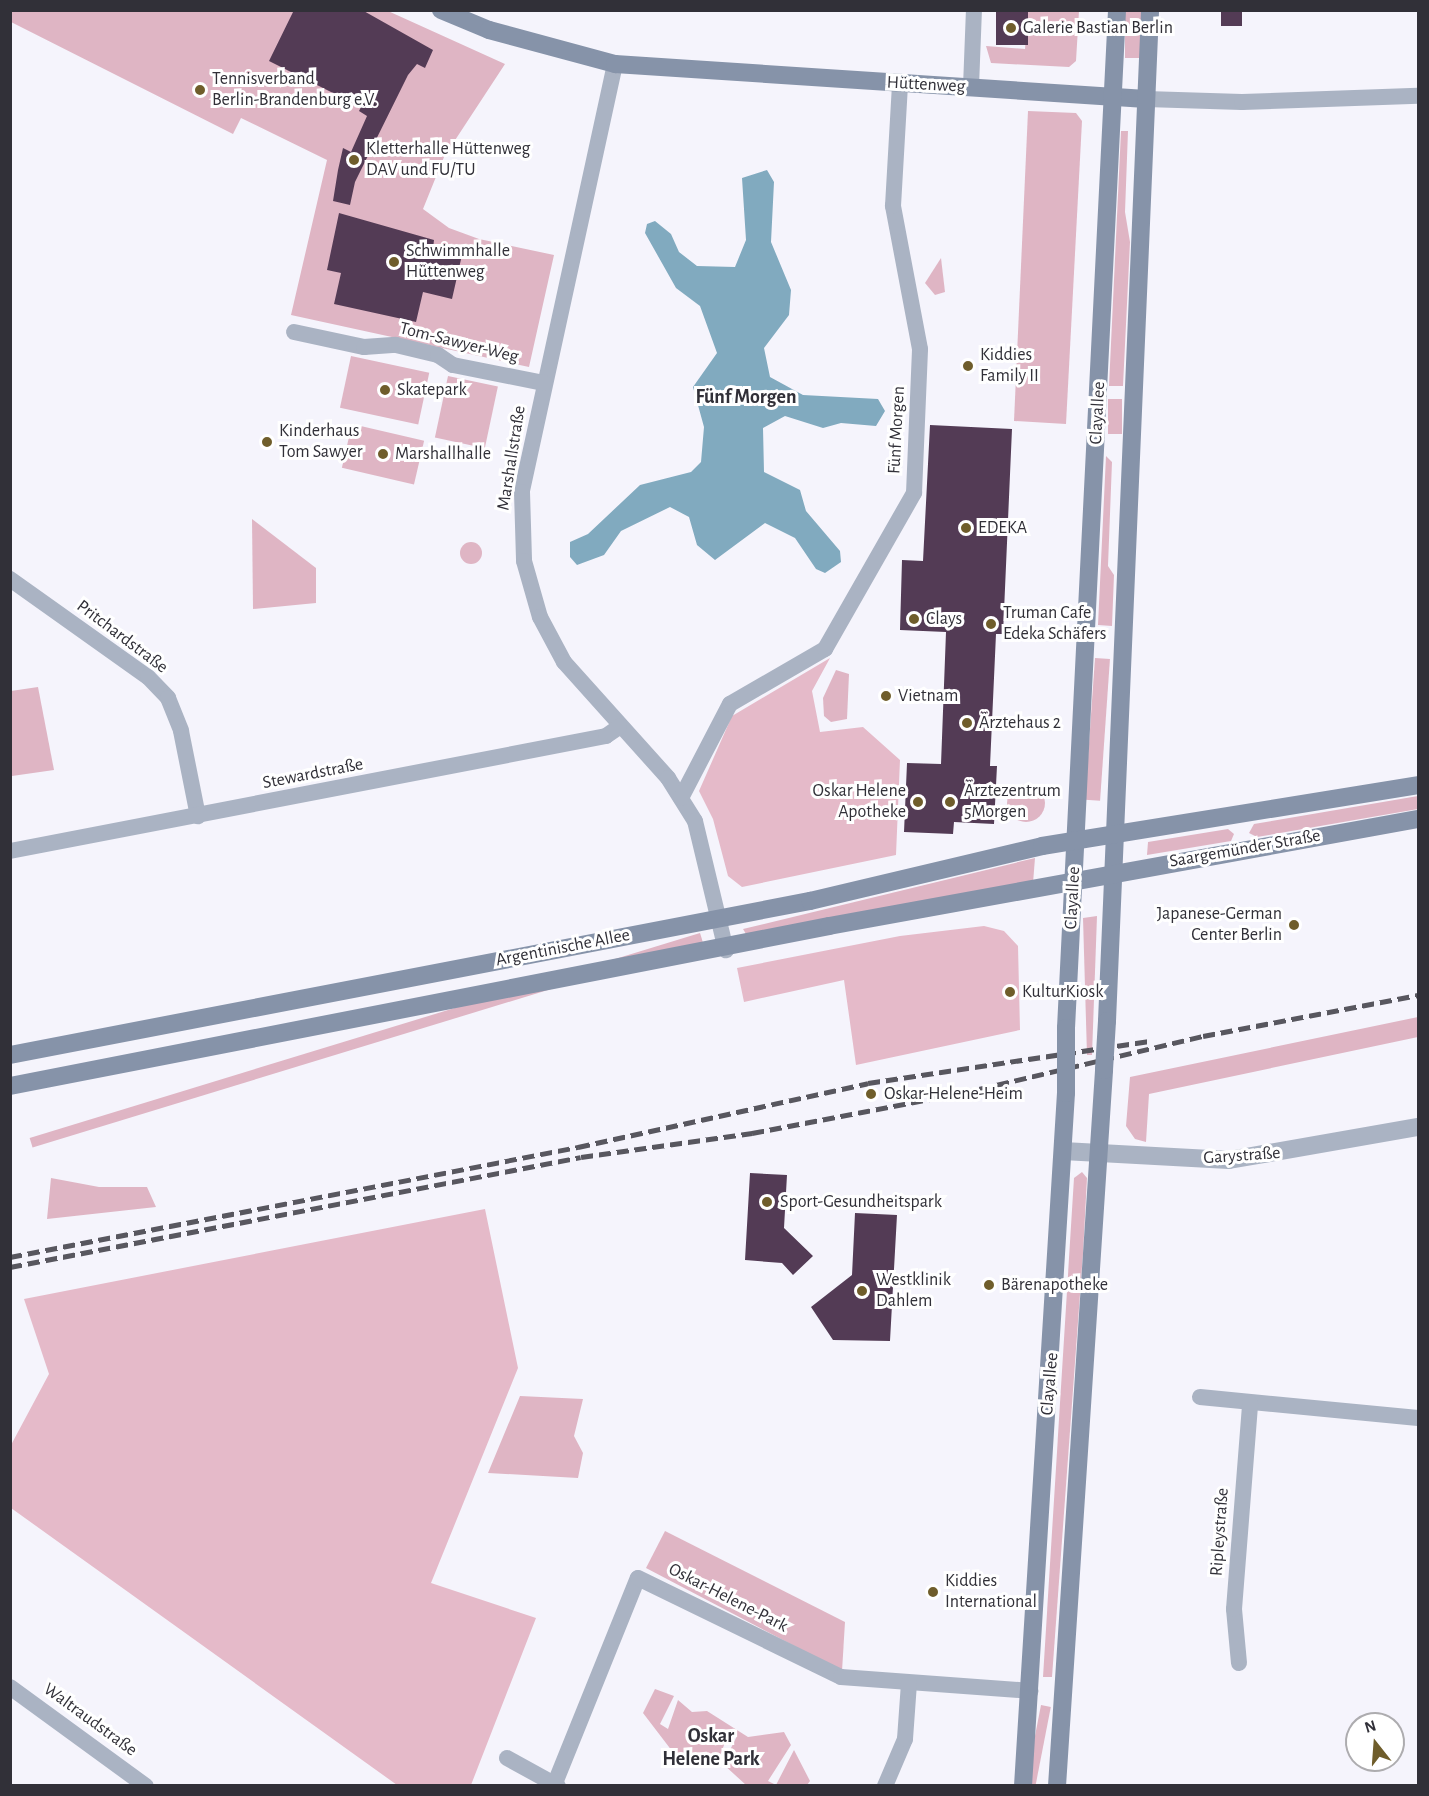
<!DOCTYPE html>
<html>
<head>
<meta charset="utf-8">
<style>
	body { margin:0 }
	#map { position:relative; width:1429px; height:1796px; overflow:hidden; background:#f5f4fc; font-family:"Alegreya Sans",sans-serif }
	div>[style] { position:absolute }
	[style*='--x'] { left:calc(var(--x)*1px); top:calc(var(--y)*1px); width:calc(var(--w)*1px); rotate:calc(var(--a)*1deg) }
	.green>* { inset:0; background:#dfb5c4; transform-origin:0 0 }
	.round { border-radius:50% }
	.forest>* { inset:0; background:#e5bac9 }
	.water>* { inset:0; background:#81aabf }
	.building>* { inset:0; background:#533b55; transform-origin:0 0 }
	.minor>* { height:16px; margin:-8px; padding:0 8px; transform-origin:8px; border-radius:8px; background:#aab3c3 }
	.tertiary>* { height:18px; margin:-9px; padding:0 9px; transform-origin:9px; border-radius:9px; background:#aab3c3 }
	.secondary>* { height:18px; margin:-9px; padding:0 9px; transform-origin:9px; border-radius:9px; background:#8693a9 }
	.rail>* { height:4.5px; margin-top:-2.25px; transform-origin:0; background:repeating-linear-gradient(90deg,#58575f 0 12px,transparent 0 18px) }
	.secondary-bridge>* { height:18px; margin:-9px; padding:0 9px; transform-origin:9px; border-radius:9px; background:#8693a9 }
	.dots>* { width:16px; height:16px; translate:-50% -50%; box-sizing:border-box; border:3px solid #fff; border-radius:50% }
	span { translate:-50% -50%; white-space:nowrap; text-align:center; line-height:1.15; -webkit-text-stroke:6px #fff; paint-order:stroke }
	.poi-label { font-size:18px; color:#313038 }
	.left { translate:0 -50%; text-align:left }
	.right { translate:-100% -50%; text-align:right }
	.street-label { font-size:18px; color:#313038 }
	.neighbourhood-label { font-size:20px; color:#313038; font-weight:700 }
	.frame { position:absolute; inset:0; border:12px solid #313038; pointer-events:none }
	.north { position:absolute; left:1345px; top:1712px; width:60px; height:60px; box-sizing:border-box; background:#fff; border:2px solid #adacaf; border-radius:50%; rotate:343deg; font-size:16px; font-weight:700; line-height:24px; text-align:center; color:#313038 }
	.north::after { content:''; display:block; margin:auto; width:21px; height:27px; background:#6f5d2b; clip-path:polygon(50% 0,100% 100%,50% 72%,0 100%) }
</style>
</head>
<body>
<div id="map">
	<div class="green">
		<i style="clip-path:polygon(10px 11px,388px 11px,505px 64px,444px 157px,423px 209px,449px 228px,479px 239px,554px 255px,529px 367px,291px 315px,327px 160px,241px 118px,233px 134px,11px 22px)"></i>
		<i style="clip-path:polygon(1028px 11px,1079px 11px,1076px 61px,1069px 67px,991px 63px,986px 46px,1025px 49px)"></i>
		<i style="left:1125px;top:11px;width:17px;height:47px"></i>
		<i style="clip-path:polygon(1028px 111px,1076px 113px,1082px 121px,1066px 424px,1014px 421px)"></i>
		<i style="clip-path:polygon(1121px 131px,1128px 131px,1125px 212px,1130px 242px,1123px 386px,1109px 386px)"></i>
		<i style="clip-path:polygon(941px 258px,945px 292px,935px 295px,925px 283px)"></i>
		<i style="left:351px;top:356px;width:80px;height:53px;rotate:12deg"></i>
		<i style="left:448px;top:376px;width:51px;height:63px;rotate:12deg"></i>
		<i style="left:1108px;top:399px;width:14px;height:35px"></i>
		<i style="left:352px;top:424px;width:74px;height:45px;rotate:13deg"></i>
		<i style="clip-path:polygon(1106px 456px,1112px 462px,1108px 566px,1114px 575px,1112px 626px,1098px 625px)"></i>
		<i style="clip-path:polygon(252px 519px,316px 568px,316px 603px,253px 609px)"></i>
		<i class="round" style="left:460px;top:542px;width:22px;height:22px"></i>
		<i style="left:1095px;top:658px;width:15px;height:142px;rotate:4deg"></i>
		<i style="clip-path:polygon(836px 670px,849px 674px,847px 719px,831px 722px,824px 716px,823px 698px)"></i>
		<i style="clip-path:polygon(38px 687px,54px 770px,12px 776px,11px 691px)"></i>
		<i class="round" style="left:1007px;top:784px;width:38px;height:38px"></i>
		<i style="clip-path:polygon(1418px 796px,1418px 809px,1257px 837px,1249px 833px,1254px 824px)"></i>
		<i style="clip-path:polygon(1228px 829px,1234px 834px,1231px 841px,1147px 855px,1148px 842px)"></i>
		<i style="clip-path:polygon(1035px 858px,1033px 883px,746px 934px,743px 929px)"></i>
		<i style="clip-path:polygon(1097px 916px,1092px 1055px,1087px 1055px,1083px 918px)"></i>
		<i style="left:700px;top:933px;width:10px;height:701px;rotate:73deg"></i>
		<i style="clip-path:polygon(1418px 1017px,1418px 1037px,1149px 1094px,1146px 1142px,1135px 1139px,1126px 1126px,1130px 1077px)"></i>
		<i style="clip-path:polygon(1082px 1172px,1087px 1178px,1083px 1253px,1052px 1677px,1043px 1677px,1074px 1178px)"></i>
		<i style="clip-path:polygon(51px 1178px,99px 1187px,147px 1187px,156px 1207px,47px 1219px)"></i>
		<i style="clip-path:polygon(520px 1396px,583px 1399px,574px 1436px,583px 1453px,578px 1478px,488px 1473px)"></i>
		<i style="clip-path:polygon(665px 1531px,845px 1622px,842px 1671px,646px 1568px)"></i>
		<i style="clip-path:polygon(655px 1689px,674px 1696px,660px 1724px,668px 1729px,678px 1700px,692px 1712px,707px 1711px,748px 1737px,784px 1732px,791px 1745px,768px 1781px,776px 1785px,794px 1750px,810px 1781px,807px 1785px,746px 1785px,723px 1764px,737px 1736px,729px 1731px,719px 1759px,682px 1764px,643px 1713px)"></i>
		<i style="left:1041px;top:1705px;width:10px;height:80px;rotate:11deg"></i>
	</div>
	<div class="forest">
		<i style="clip-path:polygon(830px 658px,812px 691px,820px 732px,863px 727px,900px 760px,896px 855px,742px 887px,728px 876px,713px 819px,699px 791px,732px 716px)"></i>
		<i style="clip-path:polygon(984px 926px,1004px 931px,1018px 946px,1020px 1030px,856px 1065px,844px 980px,744px 1002px,737px 968px,900px 936px)"></i>
		<i style="clip-path:polygon(485px 1209px,518px 1368px,431px 1583px,536px 1618px,471px 1785px,397px 1785px,11px 1508px,11px 1445px,49px 1374px,24px 1299px)"></i>
	</div>
	<div class="water">
		<i style="clip-path:polygon(767px 170px,774px 182px,771px 242px,791px 290px,789px 315px,764px 348px,770px 377px,803px 395px,878px 399px,885px 411px,876px 426px,841px 423px,823px 428px,785px 416px,763px 428px,764px 472px,800px 490px,806px 511px,840px 551px,841px 562px,825px 573px,816px 569px,795px 538px,765px 523px,715px 560px,697px 545px,689px 517px,670px 507px,621px 531px,604px 555px,577px 565px,570px 557px,570px 542px,588px 534px,640px 485px,691px 472px,701px 462px,704px 427px,693px 387px,717px 353px,700px 306px,676px 288px,645px 233px,647px 224px,655px 221px,671px 234px,679px 252px,697px 266px,735px 267px,746px 240px,742px 178px)"></i>
	</div>
	<div class="building">
		<i style="clip-path:polygon(294px 10px,362px 10px,433px 50px,425px 68px,417px 64px,408px 75px,355px 182px,350px 205px,333px 201px,338px 170px,343px 148px,351px 152px,367px 116px,359px 111px,361px 107px,269px 61px)"></i>
		<i style="left:996px;top:10px;width:32px;height:35px"></i>
		<i style="left:1221px;top:10px;width:21px;height:16px"></i>
		<i style="clip-path:polygon(339px 213px,434px 240px,433px 249px,462px 255px,452px 299px,423px 292px,416px 322px,334px 304px,341px 273px,327px 270px)"></i>
		<i style="clip-path:polygon(930px 425px,1012px 429px,1003px 634px,996px 634px,990px 766px,997px 766px,994px 824px,954px 822px,953px 834px,904px 832px,907px 763px,941px 764px,946px 632px,900px 630px,902px 560px,923px 561px)"></i>
		<i style="clip-path:polygon(750px 1173px,787px 1175px,784px 1228px,813px 1256px,793px 1275px,782px 1263px,745px 1260px)"></i>
		<i style="clip-path:polygon(855px 1213px,897px 1215px,890px 1341px,833px 1340px,811px 1307px,852px 1275px)"></i>
	</div>
	<div class="minor">
		<i style="--x:615;--y:64;--w:438;--a:102.3"></i>
		<i style="--x:522;--y:492;--w:69;--a:88.3"></i>
		<i style="--x:524;--y:561;--w:58;--a:74.1"></i>
		<i style="--x:540;--y:617;--w:51;--a:61.9"></i>
		<i style="--x:564;--y:662;--w:156;--a:48.1"></i>
		<i style="--x:668;--y:778;--w:51;--a:57.9"></i>
		<i style="--x:695;--y:821;--w:133;--a:76.5"></i>
		<i style="--x:971;--y:87;--w:77;--a:-87.8"></i>
		<i style="--x:1146;--y:99;--w:96;--a:1.8"></i>
		<i style="--x:1242;--y:102;--w:176;--a:-2"></i>
		<i style="--x:294;--y:332;--w:72;--a:12.1"></i>
		<i style="--x:364;--y:347;--w:32;--a:-4"></i>
		<i style="--x:396;--y:345;--w:43;--a:13.4"></i>
		<i style="--x:438;--y:355;--w:18;--a:34"></i>
		<i style="--x:453;--y:365;--w:93;--a:11.2"></i>
		<i style="--x:10;--y:579;--w:169;--a:35.4"></i>
		<i style="--x:148;--y:677;--w:29;--a:46"></i>
		<i style="--x:168;--y:698;--w:35;--a:68"></i>
		<i style="--x:181;--y:731;--w:87;--a:78.7"></i>
		<i style="--x:681;--y:798;--w:106;--a:-62.5"></i>
		<i style="--x:730;--y:704;--w:110;--a:-30.1"></i>
		<i style="--x:825;--y:649;--w:180;--a:-60.3"></i>
		<i style="--x:914;--y:493;--w:144;--a:-87.6"></i>
		<i style="--x:920;--y:349;--w:146;--a:-100.7"></i>
		<i style="--x:893;--y:206;--w:122;--a:-86.7"></i>
		<i style="--x:10;--y:851;--w:607;--a:-10.92"></i>
		<i style="--x:606;--y:736;--w:16;--a:-35"></i>
		<i style="--x:1200;--y:1397;--w:219;--a:5.5"></i>
		<i style="--x:1239;--y:1663;--w:54;--a:-95.3"></i>
		<i style="--x:1234;--y:1609;--w:206;--a:-85.5"></i>
		<i style="--x:10;--y:1687;--w:168;--a:36.1"></i>
		<i style="--x:507;--y:1758;--w:58;--a:28.8"></i>
		<i style="--x:555;--y:1783;--w:221;--a:-68"></i>
		<i style="--x:638;--y:1578;--w:226;--a:26"></i>
		<i style="--x:841;--y:1677;--w:190;--a:4.2"></i>
		<i style="--x:885;--y:1786;--w:51;--a:-66.9"></i>
		<i style="--x:905;--y:1739;--w:56;--a:-85.9"></i>
	</div>
	<div class="tertiary">
		<i style="--x:1063;--y:1151;--w:166;--a:3.1"></i>
		<i style="--x:1229;--y:1160;--w:192;--a:-9.9"></i>
	</div>
	<div class="secondary">
		<i style="--x:441;--y:10;--w:52;--a:22.6"></i>
		<i style="--x:489;--y:30;--w:131;--a:15.1"></i>
		<i style="--x:615;--y:64;--w:532;--a:3.77"></i>
		<i style="--x:1107;--y:1021;--w:1012;--a:-87.56"></i>
		<i style="--x:1066;--y:1028;--w:1019;--a:-87.13"></i>
		<i style="--x:10;--y:1055;--w:815;--a:-10.9"></i>
		<i style="--x:810;--y:901;--w:238;--a:-13.3"></i>
		<i style="--x:1042;--y:846;--w:381;--a:-9.2"></i>
		<i style="--x:10;--y:1086;--w:834;--a:-11.05"></i>
		<i style="--x:829;--y:926;--w:599;--a:-10.3"></i>
		<i style="--x:1023;--y:1786;--w:694;--a:-86.45"></i>
		<i style="--x:1057;--y:1786;--w:718;--a:-86.24"></i>
	</div>
	<div class="rail">
		<i style="--x:10;--y:1257;--w:579;--a:-10.96"></i>
		<i style="--x:578;--y:1147;--w:297;--a:-12.4"></i>
		<i style="--x:868;--y:1083;--w:283;--a:-8.5"></i>
		<i style="--x:10;--y:1267;--w:581;--a:-10.9"></i>
		<i style="--x:581;--y:1157;--w:173;--a:-8"></i>
		<i style="--x:752;--y:1133;--w:214;--a:-10.8"></i>
		<i style="--x:962;--y:1093;--w:248;--a:-13.3"></i>
		<i style="--x:1203;--y:1036;--w:219;--a:-10.8"></i>
	</div>
	<div class="secondary-bridge">
		<i style="--x:1104;--y:1070;--w:49;--a:-86.5"></i>
		<i style="--x:1066;--y:1093;--w:65;--a:-90"></i>
	</div>
	<div class="dots">
		<i style="left:1011px;top:28px;background:#6f5d2b"></i>
		<i style="left:200px;top:90px;background:#6f5d2b"></i>
		<i style="left:354px;top:160px;background:#6f5d2b"></i>
		<i style="left:394px;top:262px;background:#6f5d2b"></i>
		<i style="left:968px;top:366px;background:#6f5d2b"></i>
		<i style="left:385px;top:390px;background:#6f5d2b"></i>
		<i style="left:267px;top:442px;background:#6f5d2b"></i>
		<i style="left:383px;top:454px;background:#6f5d2b"></i>
		<i style="left:966px;top:528px;background:#6f5d2b"></i>
		<i style="left:914px;top:619px;background:#6f5d2b"></i>
		<i style="left:991px;top:624px;background:#6f5d2b"></i>
		<i style="left:886px;top:696px;background:#6f5d2b"></i>
		<i style="left:967px;top:723px;background:#6f5d2b"></i>
		<i style="left:918px;top:802px;background:#6f5d2b"></i>
		<i style="left:950px;top:802px;background:#6f5d2b"></i>
		<i style="left:1294px;top:925px;background:#6f5d2b"></i>
		<i style="left:1010px;top:992px;background:#6f5d2b"></i>
		<i style="left:871px;top:1094px;background:#6f5d2b"></i>
		<i style="left:767px;top:1202px;background:#6f5d2b"></i>
		<i style="left:989px;top:1285px;background:#6f5d2b"></i>
		<i style="left:862px;top:1291px;background:#6f5d2b"></i>
		<i style="left:933px;top:1592px;background:#6f5d2b"></i>
	</div>
	<div class="poi-label">
		<span class="left" style="left:1023px;top:28px">Galerie Bastian Berlin</span>
		<span class="left" style="left:212px;top:90px">Tennisverband<br>Berlin-Brandenburg e.V.</span>
		<span class="left" style="left:366px;top:160px">Kletterhalle Hüttenweg<br>DAV und FU/TU</span>
		<span class="left" style="left:406px;top:262px">Schwimmhalle<br>Hüttenweg</span>
		<span class="left" style="left:980px;top:366px">Kiddies<br>Family II</span>
		<span class="left" style="left:397px;top:390px">Skatepark</span>
		<span class="left" style="left:279px;top:442px">Kinderhaus<br>Tom Sawyer</span>
		<span class="left" style="left:395px;top:454px">Marshallhalle</span>
		<span class="left" style="left:978px;top:528px">EDEKA</span>
		<span class="left" style="left:1003px;top:624px">Truman Cafe<br>Edeka Schäfers</span>
		<span class="left" style="left:926px;top:619px">Clays</span>
		<span class="left" style="left:898px;top:696px">Vietnam</span>
		<span class="left" style="left:979px;top:723px">Ärztehaus 2</span>
		<span class="right" style="left:906px;top:802px">Oskar Helene<br>Apotheke</span>
		<span class="left" style="left:964px;top:802px">Ärztezentrum<br>5Morgen</span>
		<span class="right" style="left:1282px;top:925px">Japanese-German<br>Center Berlin</span>
		<span class="left" style="left:1022px;top:992px">KulturKiosk</span>
		<span class="left" style="left:884px;top:1094px">Oskar-Helene-Heim</span>
		<span class="left" style="left:780px;top:1202px">Sport-Gesundheitspark</span>
		<span class="left" style="left:876px;top:1291px">Westklinik<br>Dahlem</span>
		<span class="left" style="left:1001px;top:1285px">Bärenapotheke</span>
		<span class="left" style="left:945px;top:1592px">Kiddies<br>International</span>
	</div>
	<div class="street-label">
		<span style="left:926px;top:85px;rotate:3deg">Hüttenweg</span>
		<span style="left:459px;top:343px;rotate:14deg">Tom-Sawyer-Weg</span>
		<span style="left:1098px;top:413px;rotate:-87deg">Clayallee</span>
		<span style="left:897px;top:430px;rotate:-87deg">Fünf Morgen</span>
		<span style="left:512px;top:458px;rotate:-81deg">Marshallstraße</span>
		<span style="left:122px;top:637px;rotate:37deg">Pritchardstraße</span>
		<span style="left:313px;top:774px;rotate:-11deg">Stewardstraße</span>
		<span style="left:1245px;top:849px;rotate:-10deg">Saargemünder Straße</span>
		<span style="left:1073px;top:898px;rotate:-87deg">Clayallee</span>
		<span style="left:563px;top:948px;rotate:-11deg">Argentinische Allee</span>
		<span style="left:1242px;top:1156px;rotate:-4deg">Garystraße</span>
		<span style="left:1050px;top:1384px;rotate:-85deg">Clayallee</span>
		<span style="left:1220px;top:1532px;rotate:-86deg">Ripleystraße</span>
		<span style="left:728px;top:1598px;rotate:27deg">Oskar-Helene-Park</span>
		<span style="left:90px;top:1720px;rotate:36deg">Waltraudstraße</span>
	</div>
	<div class="neighbourhood-label">
		<span style="left:746px;top:397px">Fünf Morgen</span>
		<span style="left:711px;top:1748px">Oskar<br>Helene Park</span>
	</div>
	<div class="frame"></div>
	<div class="north">N</div>
</div>
</body>
</html>
